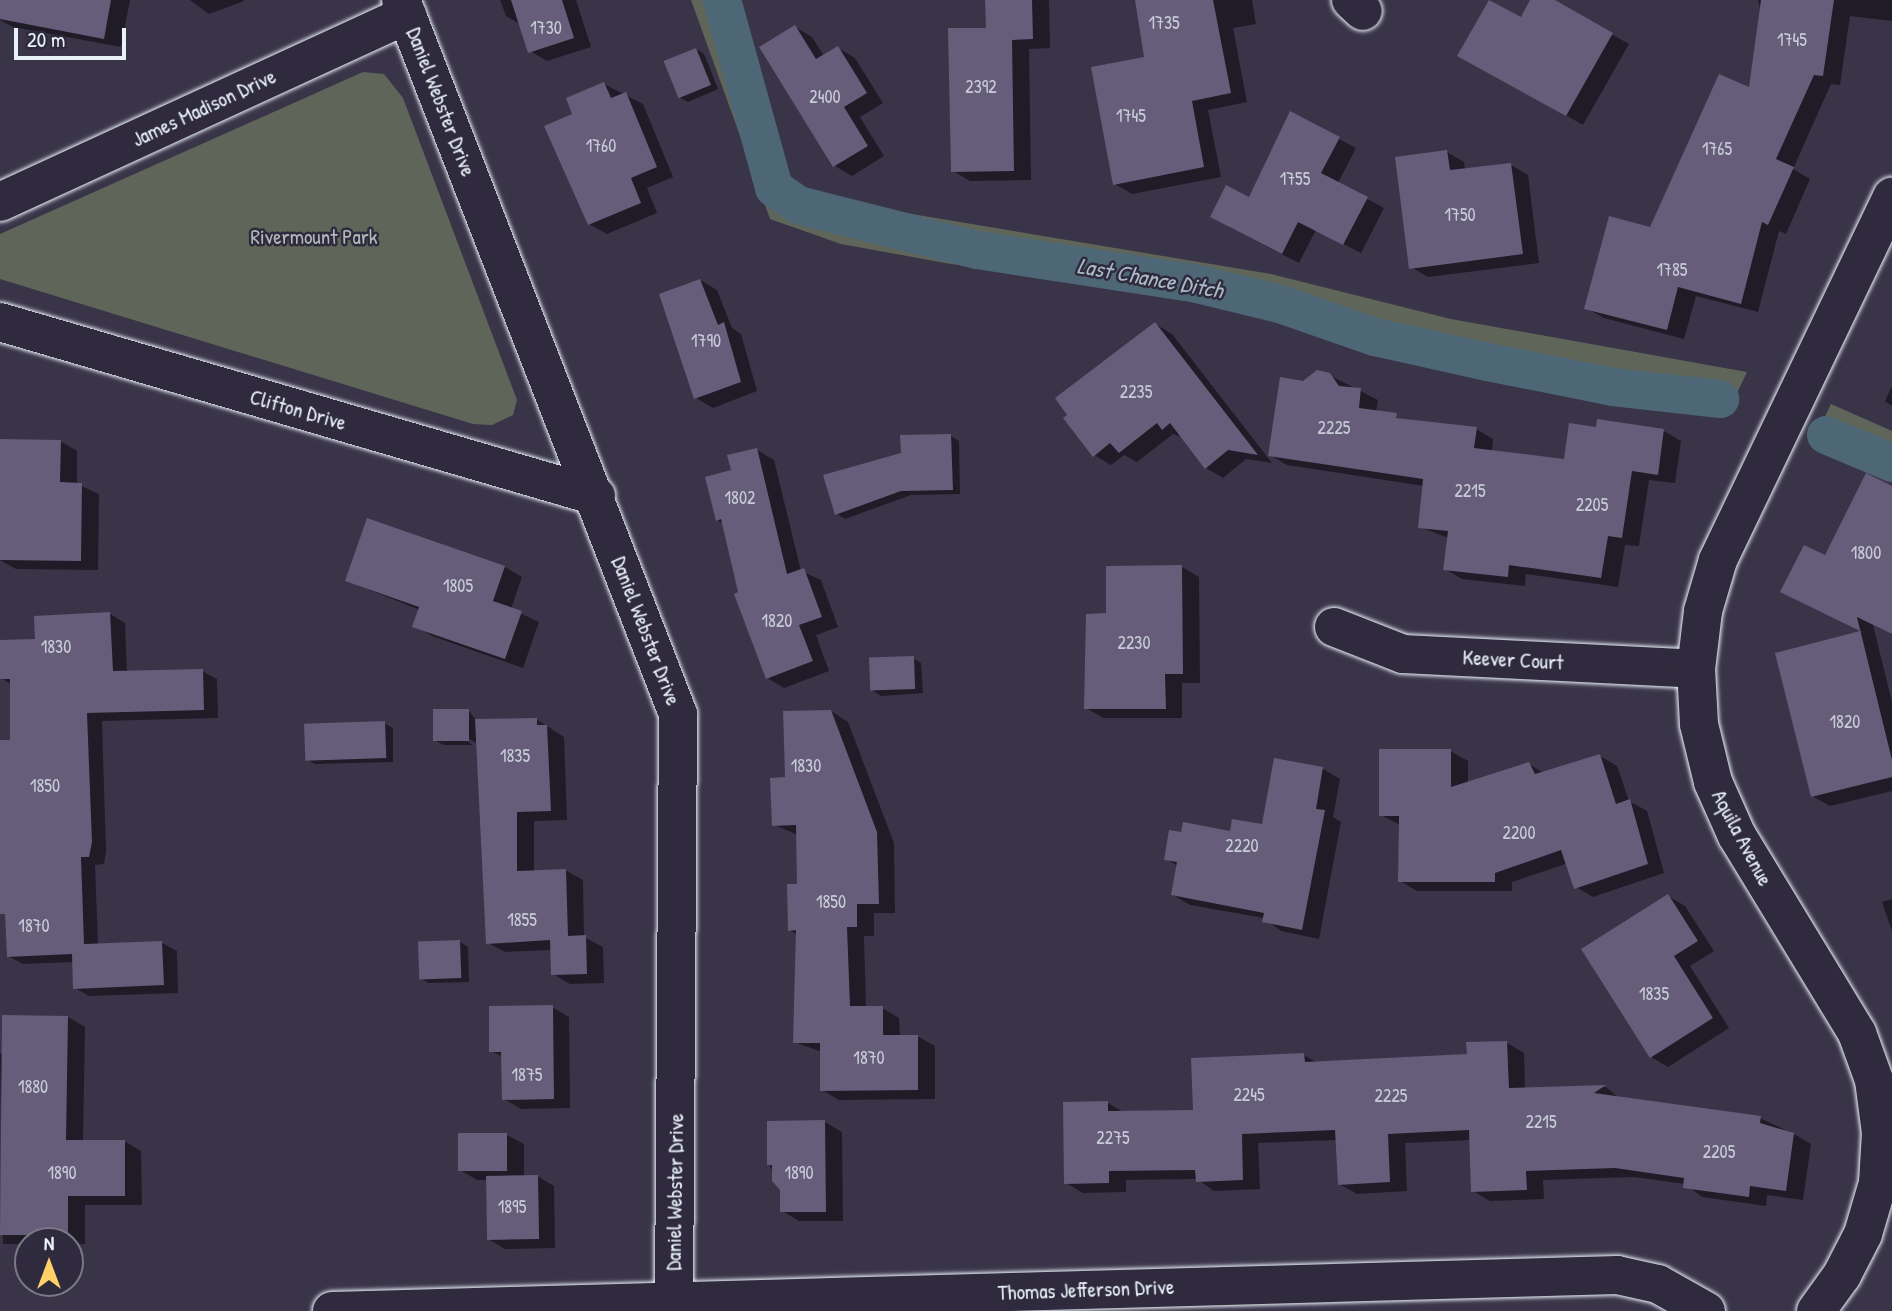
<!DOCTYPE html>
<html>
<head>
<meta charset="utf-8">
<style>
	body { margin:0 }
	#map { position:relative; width:1892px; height:1311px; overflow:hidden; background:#3a3449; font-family:"Patrick Hand",sans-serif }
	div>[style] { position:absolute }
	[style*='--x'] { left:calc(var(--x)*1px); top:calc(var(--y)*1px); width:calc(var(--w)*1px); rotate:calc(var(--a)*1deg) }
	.green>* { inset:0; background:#5f6659 }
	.shadow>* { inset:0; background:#0007 }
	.canal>* { height:38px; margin:-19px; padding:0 19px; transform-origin:19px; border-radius:19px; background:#4e6777 }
	.building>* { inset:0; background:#655d7a; transform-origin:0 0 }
	.roads { filter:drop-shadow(0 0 2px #e8f1f8) drop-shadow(0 0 2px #e8f1f8) }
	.street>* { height:38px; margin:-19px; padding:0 19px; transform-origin:19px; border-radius:19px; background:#2f2a3d }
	span { translate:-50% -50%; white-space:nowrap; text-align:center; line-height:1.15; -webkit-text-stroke:5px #2f2a3d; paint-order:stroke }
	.number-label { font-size:18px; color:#c7ccd8 }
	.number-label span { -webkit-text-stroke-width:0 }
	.street-label { font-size:21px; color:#e8f1f8 }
	.park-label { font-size:21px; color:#b1b9b8 }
	.water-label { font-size:23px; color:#aabac4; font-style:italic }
	.north { position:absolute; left:14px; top:1227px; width:70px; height:70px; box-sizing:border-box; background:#2f2a3d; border:2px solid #797a88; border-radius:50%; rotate:0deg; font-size:19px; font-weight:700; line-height:28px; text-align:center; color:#e8f1f8 }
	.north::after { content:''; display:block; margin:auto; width:24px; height:32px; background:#ffd166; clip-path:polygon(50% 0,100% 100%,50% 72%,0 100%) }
	.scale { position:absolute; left:14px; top:28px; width:112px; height:32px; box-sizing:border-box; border:4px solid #e8f1f8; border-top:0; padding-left:9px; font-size:21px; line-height:24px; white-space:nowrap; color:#e8f1f8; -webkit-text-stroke:5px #2f2a3d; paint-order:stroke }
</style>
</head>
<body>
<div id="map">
	<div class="green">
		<i style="clip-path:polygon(691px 0,728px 0,779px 182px,810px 197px,1271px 274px,1451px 319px,1747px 372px,1729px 410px,1538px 382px,1366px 345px,1240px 309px,1111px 283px,951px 264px,841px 244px,770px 219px)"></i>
		<i style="clip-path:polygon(363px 72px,384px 74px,403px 98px,517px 400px,513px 415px,492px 425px,473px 424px,0 279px,0 234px)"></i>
		<i style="clip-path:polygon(1831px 404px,1892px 431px,1892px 482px,1812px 443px)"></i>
	</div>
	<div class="shadow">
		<i style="clip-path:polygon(0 0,130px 0,121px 47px,13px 27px,0 20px)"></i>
		<i style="clip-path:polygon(190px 0,244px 0,244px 1px,209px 14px)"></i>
		<i style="clip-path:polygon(500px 0,576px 0,591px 47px,547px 61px,530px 51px,522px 25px,506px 16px)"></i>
		<i style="clip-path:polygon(987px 0,1049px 0,1050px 48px,1029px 49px,1031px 180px,970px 181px,953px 171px,987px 29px)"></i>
		<i style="clip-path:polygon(1136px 0,1252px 0,1256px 24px,1233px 28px,1247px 102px,1208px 110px,1221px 177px,1132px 194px,1115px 184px,1146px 58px)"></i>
		<i style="clip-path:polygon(1532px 0,1551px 0,1629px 44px,1583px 125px,1460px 55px,1521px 19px)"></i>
		<i style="clip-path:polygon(1758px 0,1892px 0,1892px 21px,1850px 16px,1840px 85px,1831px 84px,1793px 169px,1810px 179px,1786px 234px,1779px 231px,1758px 312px,1696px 296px,1684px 339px,1604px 318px,1586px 308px,1651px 229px,1750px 90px,1761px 13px)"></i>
		<i style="clip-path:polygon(795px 27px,812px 37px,824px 56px,838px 48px,855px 58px,883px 103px,860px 117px,884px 156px,852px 176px,835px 166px)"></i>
		<i style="clip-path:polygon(696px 49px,704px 54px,718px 89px,688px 102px,679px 97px)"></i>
		<i style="clip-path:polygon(604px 84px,643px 104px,673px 177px,647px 188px,657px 213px,607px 234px,589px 224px,575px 115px)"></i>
		<i style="clip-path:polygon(1291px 114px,1356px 148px,1338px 183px,1384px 208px,1361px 253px,1316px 230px,1299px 263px,1229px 227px,1250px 199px)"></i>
		<i style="clip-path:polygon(1447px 152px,1464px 162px,1465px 170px,1511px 165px,1528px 175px,1539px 263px,1428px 277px,1411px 267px)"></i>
		<i style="clip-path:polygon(700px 280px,717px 290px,732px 328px,741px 334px,757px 391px,713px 408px,696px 398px)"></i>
		<i style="clip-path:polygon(1155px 324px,1172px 334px,1272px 463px,1246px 459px,1223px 478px,1206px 468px,1182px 437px,1173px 434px,1137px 462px,1124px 455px,1111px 465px,1094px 455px)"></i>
		<i style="clip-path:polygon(1329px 375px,1378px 400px,1376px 412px,1408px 421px,1476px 429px,1493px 439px,1492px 452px,1566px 461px,1598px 429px,1664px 431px,1681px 441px,1675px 483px,1649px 480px,1639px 546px,1625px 545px,1618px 587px,1526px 574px,1525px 586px,1462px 579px,1445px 569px,1449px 538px,1419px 527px,1424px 486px,1287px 465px,1270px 455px,1303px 382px)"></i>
		<i style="clip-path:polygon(1892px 386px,1892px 406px,1885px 401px)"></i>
		<i style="clip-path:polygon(951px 436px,959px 441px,960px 494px,911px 495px,845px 519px,837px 514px,902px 454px)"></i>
		<i style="clip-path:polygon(60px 441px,77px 451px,77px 484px,99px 494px,98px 570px,16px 569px,0 560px)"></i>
		<i style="clip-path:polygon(757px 450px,774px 460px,801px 571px,821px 580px,838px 627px,816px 635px,829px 671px,784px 688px,767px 678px,724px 524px,717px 520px,733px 472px)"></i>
		<i style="clip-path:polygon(1892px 488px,1892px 634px,1873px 625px,1892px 702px,1892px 791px,1830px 806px,1812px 796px,1777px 654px,1863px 632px,1800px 601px,1826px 558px)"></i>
		<i style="clip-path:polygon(505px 567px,522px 577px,511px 609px,539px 622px,523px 668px,432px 636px,415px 626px,420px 610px,347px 581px)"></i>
		<i style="clip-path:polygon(1182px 567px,1199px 577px,1200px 683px,1182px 683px,1182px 718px,1103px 718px,1086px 708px,1108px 615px)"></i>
		<i style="clip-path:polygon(110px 614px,125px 623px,127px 673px,202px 671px,217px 679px,218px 718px,102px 721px,106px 851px,104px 864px,95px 865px,98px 945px,162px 943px,177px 951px,178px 993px,89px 996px,75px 988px,74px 962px,23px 964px,8px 956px,7px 915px,0 911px,0 742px,12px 741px,12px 685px,1px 678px,36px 641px)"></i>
		<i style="clip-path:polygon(913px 658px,921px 663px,923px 693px,881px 696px,873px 691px)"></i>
		<i style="clip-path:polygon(469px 711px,477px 721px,536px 719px,564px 737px,567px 820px,534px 821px,534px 872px,565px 870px,583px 880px,584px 937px,603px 947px,604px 983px,570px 984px,553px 974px,552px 950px,505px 952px,488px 943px,478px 744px,462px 735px,472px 745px,444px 745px,436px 741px)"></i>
		<i style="clip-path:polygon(831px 711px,848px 722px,894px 843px,895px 913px,874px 913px,874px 936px,864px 936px,866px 1008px,882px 1008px,899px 1018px,900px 1037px,917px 1036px,935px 1046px,935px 1099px,839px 1100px,822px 1090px,822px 1052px,794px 1042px,798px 935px,789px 930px,799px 885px,798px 835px,774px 825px,787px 779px)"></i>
		<i style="clip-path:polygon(384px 723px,393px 728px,393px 762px,315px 764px,307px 759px)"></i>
		<i style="clip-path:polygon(1450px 751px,1468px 761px,1468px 783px,1529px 764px,1544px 773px,1600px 756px,1617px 766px,1629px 801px,1647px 811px,1664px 873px,1593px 897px,1576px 887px,1568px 863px,1512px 882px,1512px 891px,1417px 891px,1400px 881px,1400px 825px,1381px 815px)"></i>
		<i style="clip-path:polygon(1323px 769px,1340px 779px,1333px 817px,1341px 822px,1319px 939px,1281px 931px,1264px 918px,1190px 905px,1173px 895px,1178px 866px,1166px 859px,1231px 833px,1263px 826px)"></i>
		<i style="clip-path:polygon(1668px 896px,1685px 906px,1714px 951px,1690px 966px,1729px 1028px,1668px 1067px,1651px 1057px)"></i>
		<i style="clip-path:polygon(1892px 899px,1892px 931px,1882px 902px)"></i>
		<i style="clip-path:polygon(460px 942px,468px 947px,469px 982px,428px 983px,420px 978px)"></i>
		<i style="clip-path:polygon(552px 1007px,569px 1017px,570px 1108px,521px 1109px,504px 1099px,503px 1057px,491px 1051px)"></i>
		<i style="clip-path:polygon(68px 1017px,85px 1027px,83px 1142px,124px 1141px,141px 1151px,142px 1205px,85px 1205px,85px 1244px,3px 1244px,0 1054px)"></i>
		<i style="clip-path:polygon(1507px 1043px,1524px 1053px,1525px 1090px,1606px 1087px,1619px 1098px,1760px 1118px,1794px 1134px,1811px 1144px,1803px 1200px,1767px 1195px,1766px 1206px,1702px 1197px,1685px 1184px,1634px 1177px,1543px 1180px,1544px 1199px,1490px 1201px,1473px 1191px,1471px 1140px,1405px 1143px,1407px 1191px,1357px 1194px,1339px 1184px,1337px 1140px,1258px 1143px,1260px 1189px,1214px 1191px,1197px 1179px,1126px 1180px,1126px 1192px,1083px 1193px,1066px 1183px,1108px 1103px,1125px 1113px,1195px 1112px,1304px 1055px,1317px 1063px,1469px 1055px)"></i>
		<i style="clip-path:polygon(825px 1122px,842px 1132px,843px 1221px,799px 1221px,782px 1211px,781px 1189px,769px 1164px,769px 1123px)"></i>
		<i style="clip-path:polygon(507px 1135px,524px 1144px,524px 1177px,537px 1176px,554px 1186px,555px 1248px,505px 1249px,488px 1239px,487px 1180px,477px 1180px,460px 1170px)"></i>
	</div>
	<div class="canal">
		<i style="--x:722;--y:0;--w:195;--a:74.5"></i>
		<i style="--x:774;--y:188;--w:29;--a:35"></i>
		<i style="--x:798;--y:205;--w:185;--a:14.1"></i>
		<i style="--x:977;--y:250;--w:219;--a:8.7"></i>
		<i style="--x:1193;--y:283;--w:89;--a:13.6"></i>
		<i style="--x:1280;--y:304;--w:101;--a:19.2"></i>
		<i style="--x:1375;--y:337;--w:116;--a:12.5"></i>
		<i style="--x:1488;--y:362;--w:127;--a:11.3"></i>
		<i style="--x:1613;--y:387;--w:108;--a:6.4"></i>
		<i style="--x:1826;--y:435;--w:72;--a:23"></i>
	</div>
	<div class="building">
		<i style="clip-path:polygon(0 0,111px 0,104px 39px,0 19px)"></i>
		<i style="clip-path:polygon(511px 0,562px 0,574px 38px,528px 53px)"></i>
		<i style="clip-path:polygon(985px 0,1032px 0,1033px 39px,1012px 40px,1014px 171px,951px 172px,948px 28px,986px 28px)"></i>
		<i style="clip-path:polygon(1135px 0,1213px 0,1231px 93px,1192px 101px,1204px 167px,1113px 185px,1091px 67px,1144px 57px)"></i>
		<i style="clip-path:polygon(1489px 0,1521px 17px,1530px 0,1555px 0,1613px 33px,1566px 116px,1457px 56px)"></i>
		<i style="clip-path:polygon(1761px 0,1834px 0,1823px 76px,1814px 75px,1776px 159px,1794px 167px,1768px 225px,1762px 222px,1741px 304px,1678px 287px,1667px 330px,1584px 309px,1609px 216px,1650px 227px,1719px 74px,1749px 87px)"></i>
		<i style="clip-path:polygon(795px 25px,816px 59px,838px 46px,867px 93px,844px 107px,868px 146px,833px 167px,759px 47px)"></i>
		<i style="left:696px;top:48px;width:40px;height:35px;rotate:68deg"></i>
		<i style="clip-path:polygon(604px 82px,611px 98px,626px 92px,657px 167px,631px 178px,641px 203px,588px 225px,544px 126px,572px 114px,566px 98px)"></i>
		<i style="clip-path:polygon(1290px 111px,1340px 137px,1321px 173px,1368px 197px,1343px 245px,1298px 222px,1282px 254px,1210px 217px,1226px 185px,1249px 197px)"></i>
		<i style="clip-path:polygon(1447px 150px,1450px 170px,1511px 163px,1523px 254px,1409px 269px,1395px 157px)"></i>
		<i style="clip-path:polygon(700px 279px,718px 325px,724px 322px,741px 382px,694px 399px,659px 294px)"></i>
		<i style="clip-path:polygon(1155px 322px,1258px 455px,1228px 450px,1205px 469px,1170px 423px,1162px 430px,1157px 423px,1119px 453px,1110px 443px,1093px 457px,1063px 418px,1067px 415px,1055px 398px)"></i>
		<i style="clip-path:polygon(1317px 370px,1330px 373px,1339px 386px,1361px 388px,1359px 408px,1397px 413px,1396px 418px,1477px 427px,1474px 448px,1564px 459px,1569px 423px,1596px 427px,1597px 419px,1664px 429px,1658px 475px,1632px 471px,1622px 538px,1608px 536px,1601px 578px,1509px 565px,1508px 577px,1443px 570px,1448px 531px,1418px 528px,1423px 479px,1268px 456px,1280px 377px,1303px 381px)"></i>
		<i style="clip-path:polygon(951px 434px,953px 490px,901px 491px,835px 515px,823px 475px,901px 453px,900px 435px)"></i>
		<i style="clip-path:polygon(0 439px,61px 440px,60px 482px,82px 483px,81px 561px,0 560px)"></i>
		<i style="clip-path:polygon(757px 448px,787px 574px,804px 568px,822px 617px,799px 625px,813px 661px,766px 679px,734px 594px,738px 592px,721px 519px,716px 521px,705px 477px,731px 470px,727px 455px)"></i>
		<i style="clip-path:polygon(1866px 473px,1892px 486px,1892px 634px,1857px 617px,1892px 760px,1892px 777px,1811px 797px,1775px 653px,1860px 631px,1780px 592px,1804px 545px,1825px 555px)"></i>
		<i style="clip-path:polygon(367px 518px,505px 566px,493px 601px,522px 611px,505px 659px,412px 627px,419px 607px,345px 581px)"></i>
		<i style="clip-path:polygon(1182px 565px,1183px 674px,1165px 674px,1166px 709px,1084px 709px,1086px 614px,1106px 613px,1106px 566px)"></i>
		<i style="clip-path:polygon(110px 612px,113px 671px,203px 669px,204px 710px,87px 713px,92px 842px,89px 857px,81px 857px,84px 944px,162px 941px,164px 985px,73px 989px,72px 954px,7px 957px,5px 914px,0 914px,0 740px,10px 740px,10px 679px,0 679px,0 640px,35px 639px,34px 616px)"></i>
		<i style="left:914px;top:656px;width:33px;height:45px;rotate:88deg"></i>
		<i style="left:469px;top:709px;width:32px;height:36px;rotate:90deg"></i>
		<i style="clip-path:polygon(831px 710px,877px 832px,879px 904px,857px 904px,857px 927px,847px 927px,850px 1006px,883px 1006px,883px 1035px,918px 1035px,918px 1090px,820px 1091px,820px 1043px,793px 1043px,796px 930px,788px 931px,787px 884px,797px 884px,796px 825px,772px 826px,770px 778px,785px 777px,783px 711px)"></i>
		<i style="clip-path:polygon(537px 718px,537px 725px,547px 725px,551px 811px,517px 812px,517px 871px,566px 869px,568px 936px,586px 935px,587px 974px,551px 975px,550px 940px,486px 944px,475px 719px)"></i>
		<i style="left:385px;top:721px;width:37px;height:81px;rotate:88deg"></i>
		<i style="clip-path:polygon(1379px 749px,1451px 749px,1451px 787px,1529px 762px,1535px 774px,1600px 754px,1616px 804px,1630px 799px,1648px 864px,1574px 889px,1561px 850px,1495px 873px,1495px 882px,1398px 882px,1399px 816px,1379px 816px)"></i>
		<i style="clip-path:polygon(1274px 758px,1323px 767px,1316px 809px,1325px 810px,1302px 930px,1262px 922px,1264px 913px,1171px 895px,1177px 862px,1164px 860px,1169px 830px,1181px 832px,1183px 822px,1230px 831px,1232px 819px,1262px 824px)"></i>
		<i style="clip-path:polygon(1668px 894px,1698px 941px,1674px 956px,1713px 1018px,1650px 1058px,1581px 949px)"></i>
		<i style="left:460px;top:940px;width:38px;height:42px;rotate:88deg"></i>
		<i style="clip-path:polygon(553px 1005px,554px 1099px,502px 1100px,501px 1052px,489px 1052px,489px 1006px)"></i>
		<i style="clip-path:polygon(2px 1015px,68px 1016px,66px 1140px,125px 1140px,125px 1196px,68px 1196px,68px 1235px,0 1235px)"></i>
		<i style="clip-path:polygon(1507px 1041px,1509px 1088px,1606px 1085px,1594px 1093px,1761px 1116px,1760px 1123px,1794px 1133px,1786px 1191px,1750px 1186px,1749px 1197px,1683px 1188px,1684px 1178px,1615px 1168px,1526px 1171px,1527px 1190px,1471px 1192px,1469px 1130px,1388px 1134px,1390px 1182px,1338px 1185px,1335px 1130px,1242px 1134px,1243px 1180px,1196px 1182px,1195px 1170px,1109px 1171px,1109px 1183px,1064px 1184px,1063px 1102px,1108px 1101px,1108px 1111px,1193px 1110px,1191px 1058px,1304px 1053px,1305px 1062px,1467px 1054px,1466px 1042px)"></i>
		<i style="clip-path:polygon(825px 1120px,826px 1212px,780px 1212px,780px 1190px,772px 1181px,772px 1165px,767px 1165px,767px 1121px)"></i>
		<i style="left:458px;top:1133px;width:49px;height:38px"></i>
		<i style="left:538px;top:1175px;width:64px;height:52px;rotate:89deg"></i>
	</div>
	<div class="roads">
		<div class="street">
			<i style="--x:401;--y:0;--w:766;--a:68.8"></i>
			<i style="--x:678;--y:714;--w:587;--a:90.39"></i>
			<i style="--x:1351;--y:0;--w:16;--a:43"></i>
			<i style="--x:0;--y:202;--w:448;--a:-24.7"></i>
			<i style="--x:0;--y:322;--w:621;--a:16.27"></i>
			<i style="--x:1334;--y:627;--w:74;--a:21.4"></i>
			<i style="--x:1403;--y:654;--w:293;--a:2.9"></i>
			<i style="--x:332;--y:1311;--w:1286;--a:-1.6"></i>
			<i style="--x:1617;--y:1275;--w:42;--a:12.4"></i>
			<i style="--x:1658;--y:1284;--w:55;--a:29.4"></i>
			<i style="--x:1816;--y:1311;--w:44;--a:-54.2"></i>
			<i style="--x:1842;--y:1275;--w:46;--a:-62.9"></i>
			<i style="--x:1863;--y:1234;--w:53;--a:-73.6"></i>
			<i style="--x:1878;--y:1183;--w:50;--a:-86.6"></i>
			<i style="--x:1881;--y:1133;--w:53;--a:-97.5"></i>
			<i style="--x:1874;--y:1080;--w:50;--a:-109.9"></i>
			<i style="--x:1857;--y:1033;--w:231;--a:-121.3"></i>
			<i style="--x:1737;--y:836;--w:59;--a:-114"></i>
			<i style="--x:1713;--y:782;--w:60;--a:-103.6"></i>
			<i style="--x:1699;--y:724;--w:55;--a:-93.1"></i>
			<i style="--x:1696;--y:669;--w:58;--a:-83.1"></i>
			<i style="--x:1703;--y:611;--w:53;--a:-73.6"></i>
			<i style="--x:1718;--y:560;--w:403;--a:-64.4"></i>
		</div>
	</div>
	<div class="number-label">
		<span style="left:1164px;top:23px">1735</span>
		<span style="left:546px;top:28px">1730</span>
		<span style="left:1792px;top:40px">1745</span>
		<span style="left:981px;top:87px">2392</span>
		<span style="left:825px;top:97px">2400</span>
		<span style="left:1131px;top:116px">1745</span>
		<span style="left:601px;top:146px">1760</span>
		<span style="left:1717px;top:149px">1765</span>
		<span style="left:1295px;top:179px">1755</span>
		<span style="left:1460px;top:215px">1750</span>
		<span style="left:1672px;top:270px">1785</span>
		<span style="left:706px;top:341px">1790</span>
		<span style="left:1136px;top:392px">2235</span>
		<span style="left:1334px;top:428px">2225</span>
		<span style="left:1470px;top:491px">2215</span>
		<span style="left:740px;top:498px">1802</span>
		<span style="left:1592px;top:505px">2205</span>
		<span style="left:1866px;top:553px">1800</span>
		<span style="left:458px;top:586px">1805</span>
		<span style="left:777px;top:621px">1820</span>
		<span style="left:1134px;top:643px">2230</span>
		<span style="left:56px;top:647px">1830</span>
		<span style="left:1845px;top:722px">1820</span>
		<span style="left:515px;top:756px">1835</span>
		<span style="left:806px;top:766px">1830</span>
		<span style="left:45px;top:786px">1850</span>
		<span style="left:1519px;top:833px">2200</span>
		<span style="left:1242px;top:846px">2220</span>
		<span style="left:831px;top:902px">1850</span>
		<span style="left:522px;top:920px">1855</span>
		<span style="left:34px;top:926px">1870</span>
		<span style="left:1654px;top:994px">1835</span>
		<span style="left:869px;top:1058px">1870</span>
		<span style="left:527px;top:1075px">1875</span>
		<span style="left:33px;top:1087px">1880</span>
		<span style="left:1249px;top:1095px">2245</span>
		<span style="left:1391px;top:1096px">2225</span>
		<span style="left:1541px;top:1122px">2215</span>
		<span style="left:1113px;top:1138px">2275</span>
		<span style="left:1719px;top:1152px">2205</span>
		<span style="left:62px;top:1173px">1890</span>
		<span style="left:799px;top:1173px">1890</span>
		<span style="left:512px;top:1207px">1895</span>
	</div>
	<div class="street-label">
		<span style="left:441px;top:102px;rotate:69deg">Daniel Webster Drive</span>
		<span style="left:204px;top:108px;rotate:-25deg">James Madison Drive</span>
		<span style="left:298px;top:410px;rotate:16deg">Clifton Drive</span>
		<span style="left:646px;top:631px;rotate:69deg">Daniel Webster Drive</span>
		<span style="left:1513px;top:660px;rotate:3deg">Keever Court</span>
		<span style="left:1742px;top:838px;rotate:62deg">Aquila Avenue</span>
		<span style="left:675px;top:1192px;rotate:-89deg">Daniel Webster Drive</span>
		<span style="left:1086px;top:1290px;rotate:-2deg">Thomas Jefferson Drive</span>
	</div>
	<div class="park-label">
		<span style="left:314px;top:237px">Rivermount Park</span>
	</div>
	<div class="water-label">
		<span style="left:1150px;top:278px;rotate:10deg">Last Chance Ditch</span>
	</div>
	<div class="north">N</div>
	<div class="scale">20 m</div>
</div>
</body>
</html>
